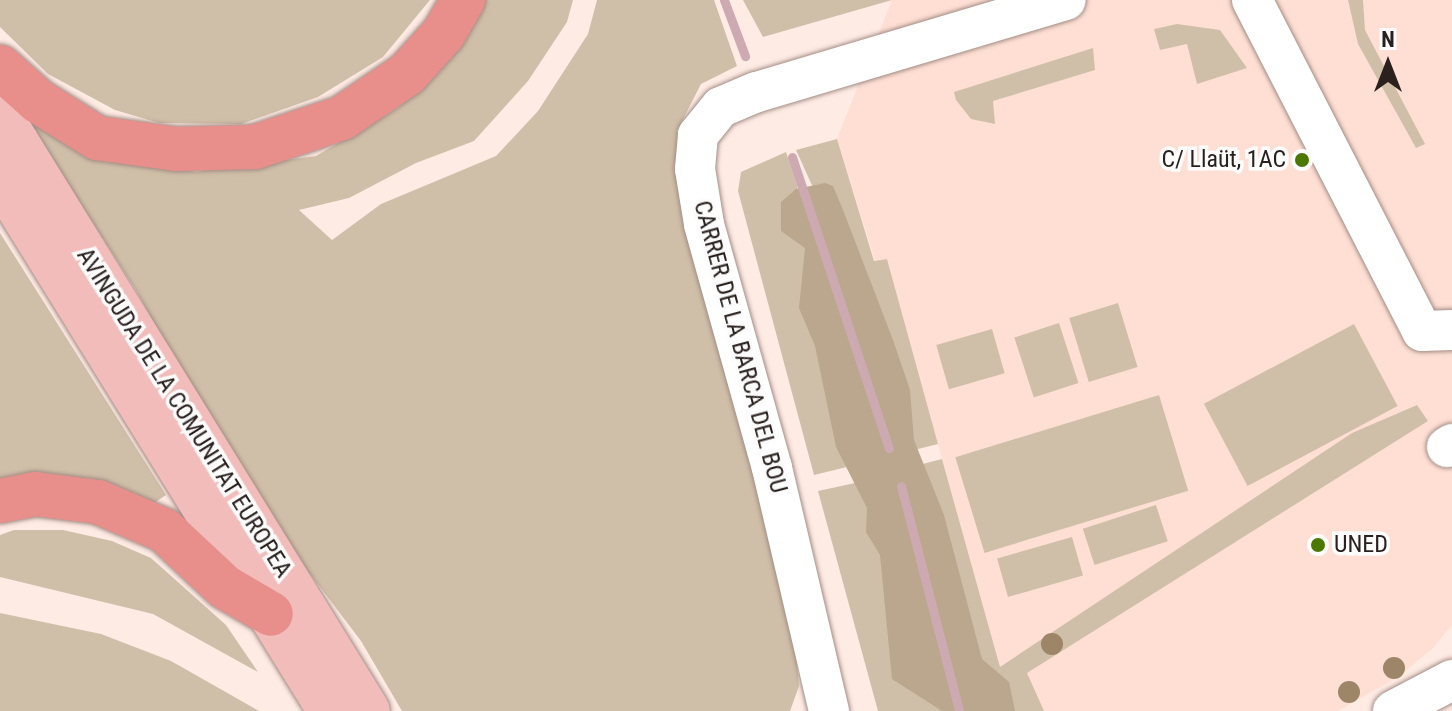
<!DOCTYPE html>
<html>
<head>
<meta charset="utf-8">
<style>
	body { margin:0 }
	#map { position:relative; width:1452px; height:711px; overflow:hidden; background:#feebe4; font-family:"Roboto Condensed",sans-serif }
	div>[style] { position:absolute }
	[style*='--x'] { left:calc(var(--x)*1px); top:calc(var(--y)*1px); width:calc(var(--w)*1px); rotate:calc(var(--a)*1deg) }
	.built>* { inset:0; background:#ffdfd4 }
	.green>* { inset:0; background:#d0bfa8; transform-origin:0 0 }
	.forest>* { inset:0; background:#baa78d }
	.stream>* { height:9px; margin:-4.5px; padding:0 4.5px; transform-origin:4.5px; border-radius:4.5px; background:#cdaab1 }
	.roads { filter:drop-shadow(0 0 2px #a38d85) drop-shadow(0 0 2px #a38d85) }
	.minor>* { height:40px; margin:-20px; padding:0 20px; transform-origin:20px; border-radius:20px; background:#fff }
	.major>* { height:44px; margin:-22px; padding:0 22px; transform-origin:22px; border-radius:22px; background:#f1bcba }
	.highway>* { height:44px; margin:-22px; padding:0 22px; transform-origin:22px; border-radius:22px; background:#e88f8c }
	.trees>* { width:22px; height:22px; margin:-11px; border-radius:50%; background:#9d8667 }
	.dots>* { width:22px; height:22px; translate:-50% -50%; box-sizing:border-box; border:4px solid #fcfcfc; border-radius:50% }
	span { translate:-50% -50%; white-space:nowrap; text-align:center; line-height:1.15; -webkit-text-stroke:7px #fcfcfc; paint-order:stroke }
	.poi-label { font-size:24px; color:#2a211e }
	.right { translate:-100% -50%; text-align:right }
	.left { translate:0 -50%; text-align:left }
	.street-label { font-size:24px; color:#2a211e }
	.north { position:absolute; left:1348px; top:24px; width:80px; height:80px; -webkit-text-stroke:6px #fcfcfc; paint-order:stroke; rotate:0deg; font-size:22px; font-weight:700; line-height:32px; text-align:center; color:#2a211e }
	.north::after { content:''; display:block; margin:auto; width:28px; height:36px; background:#2a211e; clip-path:polygon(50% 0,100% 100%,50% 72%,0 100%) }
</style>
</head>
<body>
<div id="map">
	<div class="built">
		<i style="clip-path:polygon(892px 0,1452px 0,1452px 625px,1432px 649px,1398px 677px,1338px 711px,1044px 711px,1018px 657px,1000px 668px,887px 259px,875px 261px,837px 139px)"></i>
	</div>
	<div class="green">
		<i style="clip-path:polygon(0 0,430px 0,383px 57px,318px 97px,241px 124px,159px 123px,115px 110px,48px 74px,0 27px)"></i>
		<i style="clip-path:polygon(484px 0,573px 0,567px 22px,528px 81px,474px 141px,416px 163px,349px 198px,299px 210px,332px 240px,381px 204px,496px 156px,538px 111px,588px 34px,597px 0,714px 0,737px 66px,701px 84px,677px 131px,792px 606px,799px 686px,790px 711px,402px 711px,361px 641px,279px 533px,201px 410px,136px 290px,35px 133px,29px 114px,146px 163px,196px 172px,316px 156px,398px 108px,464px 40px)"></i>
		<i style="clip-path:polygon(743px 0,892px 0,763px 37px)"></i>
		<i style="clip-path:polygon(1348px 0,1363px 0,1365px 30px,1425px 144px,1416px 148px,1358px 44px)"></i>
		<i style="clip-path:polygon(1177px 24px,1220px 30px,1247px 68px,1197px 84px,1187px 44px,1160px 50px,1154px 29px)"></i>
		<i style="clip-path:polygon(1093px 48px,1095px 70px,993px 101px,995px 124px,971px 119px,956px 100px,954px 92px)"></i>
		<i style="clip-path:polygon(837px 139px,874px 261px,887px 259px,938px 444px,906px 452px,840px 247px,796px 150px)"></i>
		<i style="clip-path:polygon(786px 152px,797px 185px,813px 308px,851px 466px,814px 475px,738px 191px,741px 172px)"></i>
		<i style="clip-path:polygon(0 233px,166px 495px,151px 505px,0 487px)"></i>
		<i style="left:1118px;top:303px;width:67px;height:51px;rotate:73deg"></i>
		<i style="left:1059px;top:323px;width:63px;height:47px;rotate:72deg"></i>
		<i style="left:1354px;top:324px;width:93px;height:170px;rotate:62deg"></i>
		<i style="left:992px;top:329px;width:46px;height:58px;rotate:74deg"></i>
		<i style="left:1159px;top:395px;width:100px;height:213px;rotate:73deg"></i>
		<i style="clip-path:polygon(1417px 405px,1428px 421px,1027px 673px,1044px 711px,1010px 711px,978px 662px,911px 467px,942px 459px,1000px 667px,1352px 433px)"></i>
		<i style="clip-path:polygon(869px 480px,943px 711px,878px 711px,818px 491px)"></i>
		<i style="left:1156px;top:505px;width:38px;height:77px;rotate:72deg"></i>
		<i style="clip-path:polygon(14px 530px,63px 530px,112px 541px,151px 558px,226px 625px,258px 672px,153px 614px,0 577px,0 535px)"></i>
		<i style="left:1072px;top:537px;width:40px;height:78px;rotate:74deg"></i>
		<i style="clip-path:polygon(0 613px,101px 634px,171px 661px,259px 711px,0 711px)"></i>
	</div>
	<div class="forest">
		<i style="clip-path:polygon(825px 183px,833px 186px,843px 210px,893px 340px,910px 390px,914px 440px,944px 515px,982px 659px,1009px 682px,1015px 711px,942px 711px,892px 679px,880px 555px,866px 532px,867px 508px,836px 447px,815px 346px,799px 308px,805px 248px,781px 231px,781px 202px,796px 189px)"></i>
	</div>
	<div class="stream">
		<i style="--x:724;--y:0;--w:60;--a:69.4"></i>
		<i style="--x:792;--y:157;--w:307;--a:71.6"></i>
		<i style="--x:901;--y:486;--w:232;--a:75.5"></i>
	</div>
	<div class="roads">
		<div class="minor">
			<i style="--x:1252;--y:0;--w:372;--a:62.8"></i>
			<i style="--x:1422;--y:331;--w:30;--a:-2"></i>
			<i style="--x:1447;--y:447;--w:6;--a:-31"></i>
			<i style="--x:829;--y:711;--w:250;--a:-103.2"></i>
			<i style="--x:772;--y:468;--w:253;--a:-105.6"></i>
			<i style="--x:704;--y:224;--w:56;--a:-99.3"></i>
			<i style="--x:695;--y:169;--w:34;--a:-85"></i>
			<i style="--x:698;--y:135;--w:36;--a:-51"></i>
			<i style="--x:721;--y:107;--w:39;--a:-23"></i>
			<i style="--x:757;--y:92;--w:322;--a:-16.6"></i>
			<i style="--x:1393;--y:711;--w:67;--a:-27.7"></i>
		</div>
		<div class="major">
			<i style="--x:0;--y:115;--w:700;--a:58.31"></i>
			<i style="--x:0;--y:178;--w:627;--a:58.24"></i>
		</div>
		<div class="highway">
			<i style="--x:0;--y:67;--w:51;--a:41.8"></i>
			<i style="--x:38;--y:101;--w:70;--a:32.1"></i>
			<i style="--x:97;--y:138;--w:80;--a:7.9"></i>
			<i style="--x:176;--y:149;--w:79;--a:-1.5"></i>
			<i style="--x:255;--y:147;--w:92;--a:-18.4"></i>
			<i style="--x:342;--y:118;--w:78;--a:-34.1"></i>
			<i style="--x:407;--y:74;--w:55;--a:-47.9"></i>
			<i style="--x:444;--y:33;--w:38;--a:-60"></i>
			<i style="--x:0;--y:501;--w:36;--a:-11"></i>
			<i style="--x:35;--y:494;--w:64;--a:7.2"></i>
			<i style="--x:98;--y:502;--w:72;--a:23"></i>
			<i style="--x:164;--y:530;--w:83;--a:43.1"></i>
			<i style="--x:225;--y:587;--w:53;--a:30.4"></i>
		</div>
	</div>
	<div class="trees">
		<i style="left:1052px;top:644px"></i>
		<i style="left:1394px;top:668px"></i>
		<i style="left:1349px;top:692px"></i>
	</div>
	<div class="dots">
		<i style="left:1302px;top:160px;background:#4b7900"></i>
		<i style="left:1318px;top:545px;background:#4b7900"></i>
	</div>
	<div class="poi-label">
		<span class="right" style="left:1286px;top:160px">C/ Llaüt, 1AC</span>
		<span class="left" style="left:1334px;top:545px">UNED</span>
	</div>
	<div class="street-label">
		<span style="left:740px;top:347px;rotate:75deg">CARRER DE LA BARCA DEL BOU</span>
		<span style="left:184px;top:413px;rotate:58deg">AVINGUDA DE LA COMUNITAT EUROPEA</span>
	</div>
	<div class="north">N</div>
</div>
</body>
</html>
